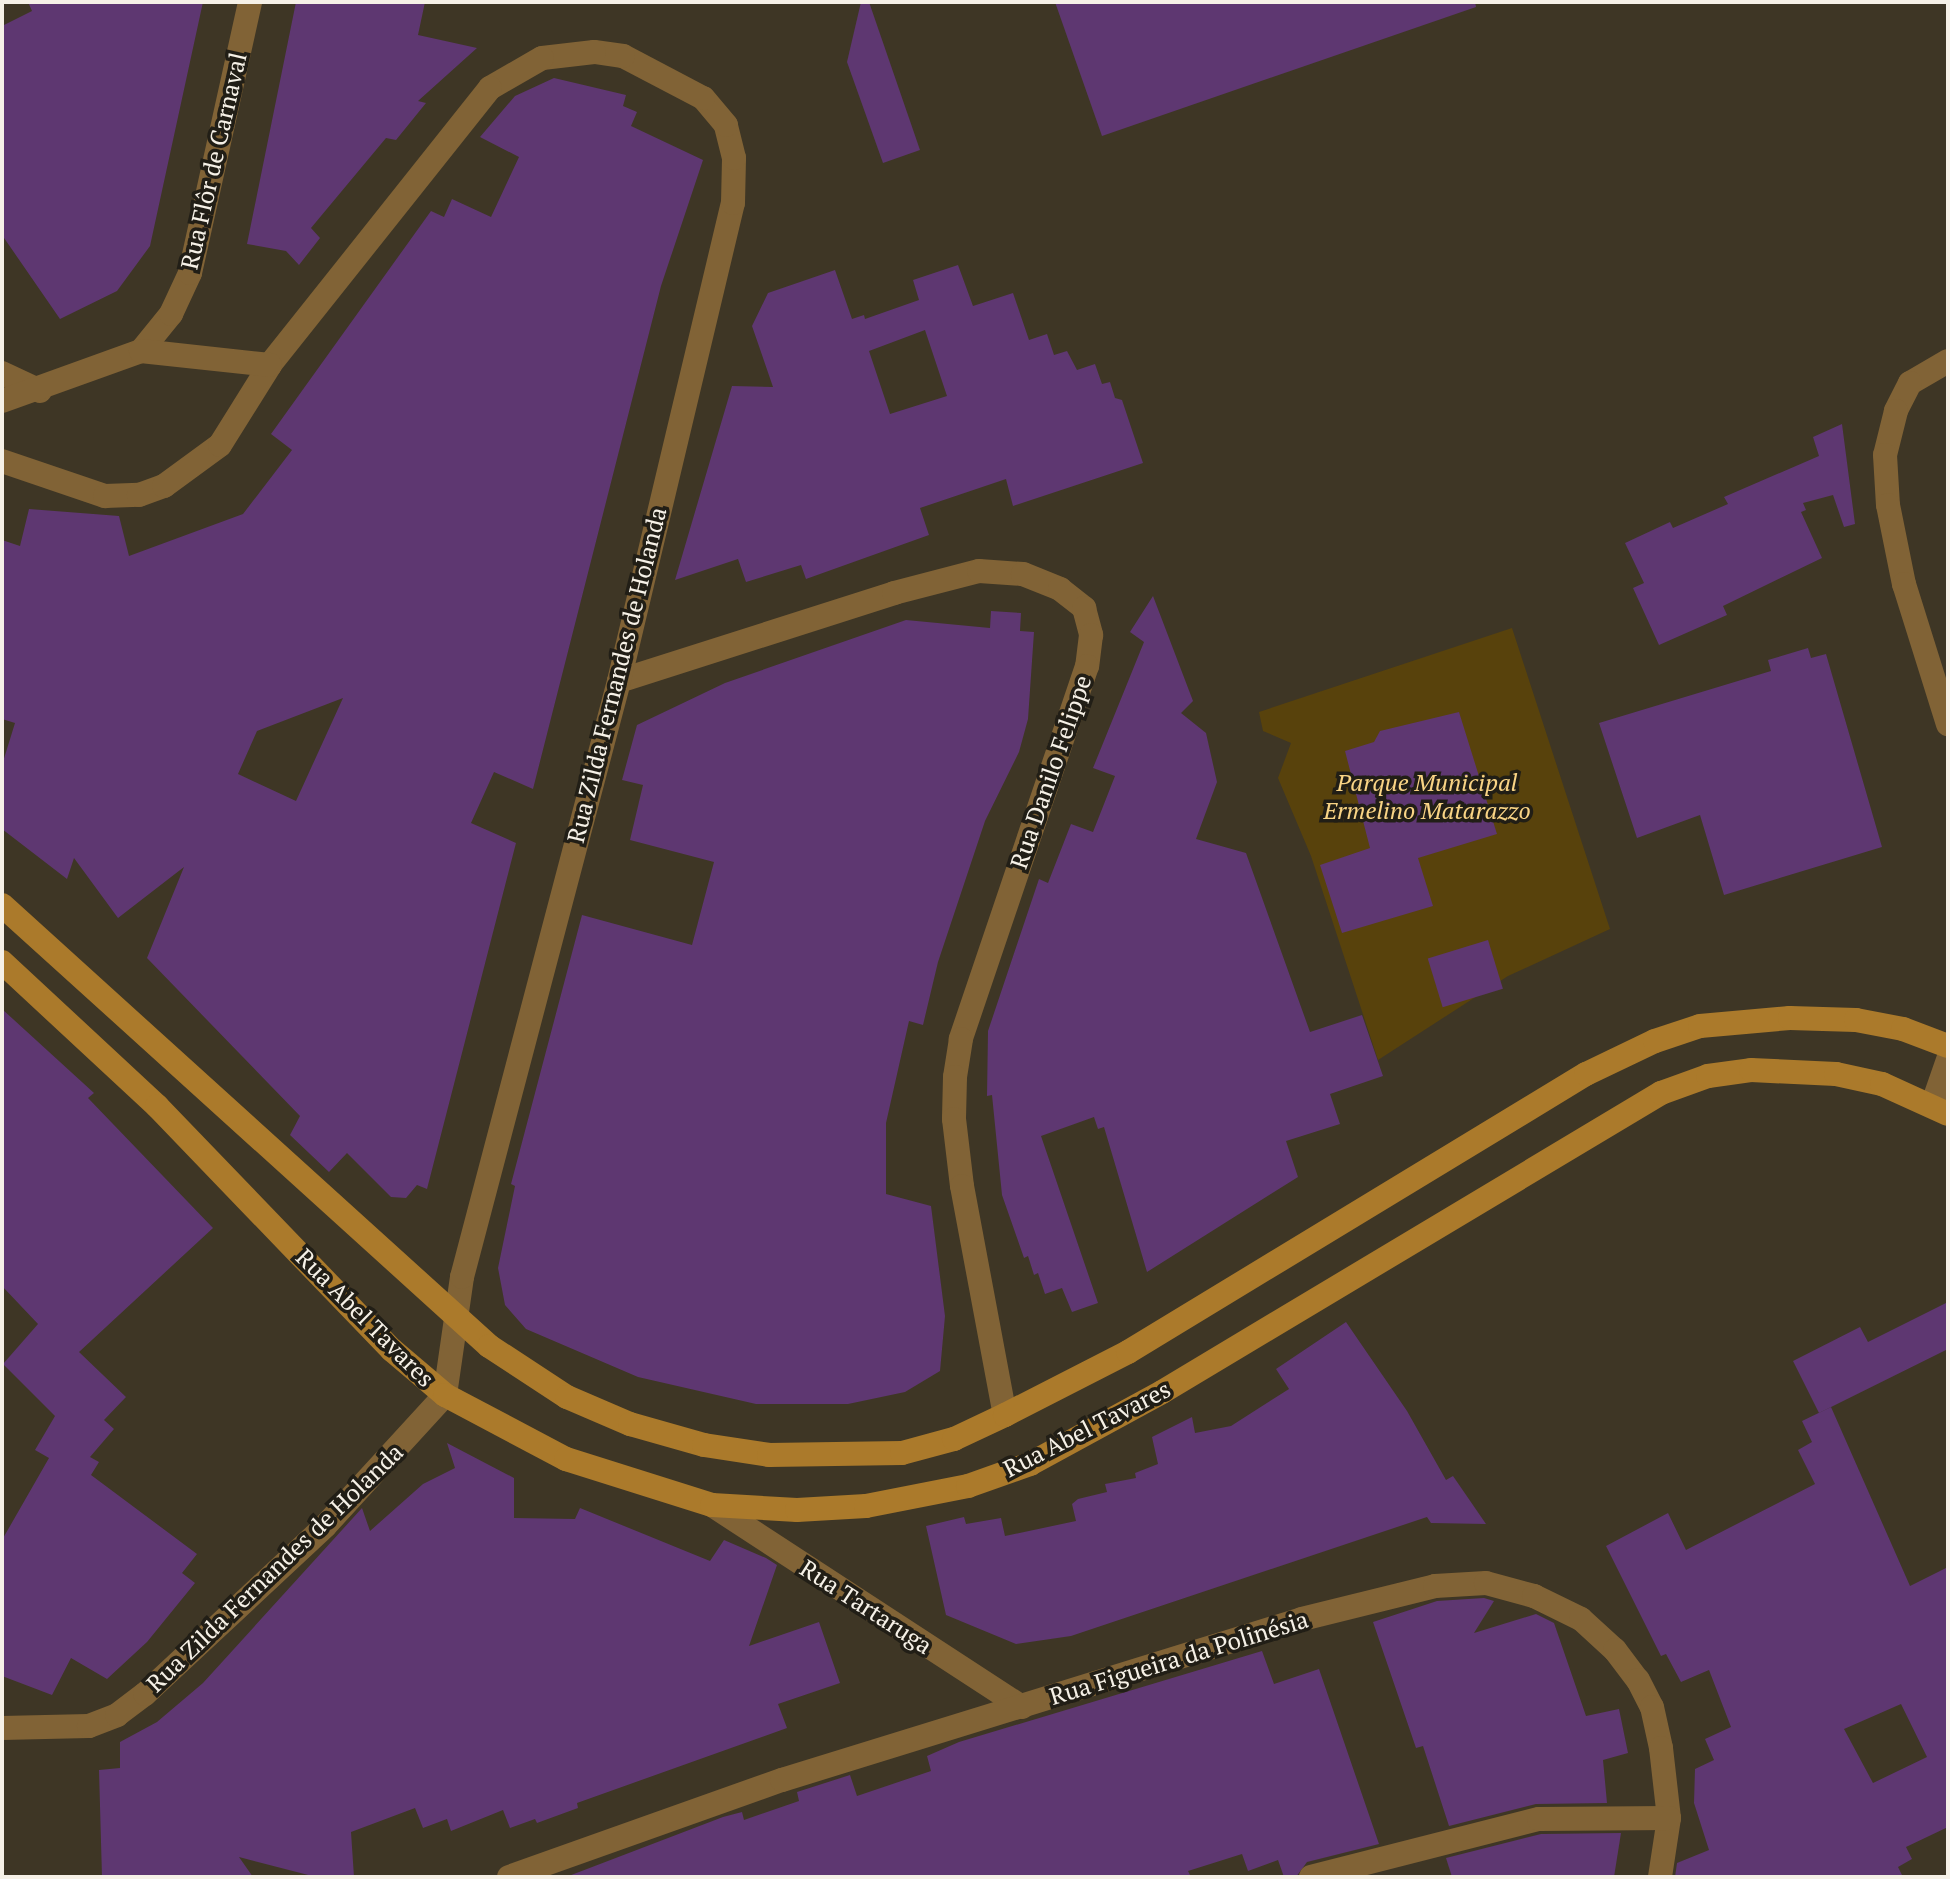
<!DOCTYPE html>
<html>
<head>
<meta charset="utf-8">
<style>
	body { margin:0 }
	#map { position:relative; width:1950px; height:1879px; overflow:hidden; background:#3e3625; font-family:"PT Serif",serif }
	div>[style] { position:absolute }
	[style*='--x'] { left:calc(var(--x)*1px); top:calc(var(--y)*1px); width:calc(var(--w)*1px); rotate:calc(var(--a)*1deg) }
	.green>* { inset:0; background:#58420c }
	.building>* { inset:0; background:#5e3771; transform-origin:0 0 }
	.street>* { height:24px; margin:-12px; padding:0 12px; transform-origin:12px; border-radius:12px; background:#816336 }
	.secondary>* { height:24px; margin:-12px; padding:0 12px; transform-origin:12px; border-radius:12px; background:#ab7a2b }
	span { translate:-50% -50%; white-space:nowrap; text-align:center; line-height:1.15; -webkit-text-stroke:7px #211e16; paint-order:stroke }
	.street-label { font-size:24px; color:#f6f1e7 }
	.park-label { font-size:24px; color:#f9d485; font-style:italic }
	.frame { position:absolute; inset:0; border:4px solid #f6f1e7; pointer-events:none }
</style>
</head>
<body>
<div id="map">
	<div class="green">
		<i style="clip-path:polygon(1512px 628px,1610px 929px,1508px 976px,1378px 1060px,1311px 856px,1278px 778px,1291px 743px,1263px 731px,1259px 712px)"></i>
	</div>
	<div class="building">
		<i style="clip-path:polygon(28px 2px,203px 2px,150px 246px,117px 291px,60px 319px,2px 235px,2px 26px,32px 11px)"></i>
		<i style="clip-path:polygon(296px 2px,425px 2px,418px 35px,477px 48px,418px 101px,426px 103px,396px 140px,386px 138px,311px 228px,320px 238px,299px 265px,286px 251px,247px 244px)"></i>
		<i style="clip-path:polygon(861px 2px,869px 2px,920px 150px,883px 163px,847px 62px)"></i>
		<i style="clip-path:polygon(1055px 2px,1475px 2px,1476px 7px,1102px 136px)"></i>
		<i style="clip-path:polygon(evenodd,554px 78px,626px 95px,623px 106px,637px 112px,631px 126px,703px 160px,661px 286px,533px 789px,494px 772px,471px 823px,516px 843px,427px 1189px,417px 1185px,406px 1198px,391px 1197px,347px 1153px,329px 1172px,290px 1135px,300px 1116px,147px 958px,184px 867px,118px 918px,74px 858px,67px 879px,2px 829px,2px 765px,15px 723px,2px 719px,2px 540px,20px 546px,29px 509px,119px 516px,129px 556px,243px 514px,292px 450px,271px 434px,431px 211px,444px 217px,452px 199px,491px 217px,519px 157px,480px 137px,515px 96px,554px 78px,343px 698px,296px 801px,238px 774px,257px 731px,343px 698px)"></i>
		<i style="clip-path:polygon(evenodd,958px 265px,973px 306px,1013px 293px,1029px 340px,1047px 334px,1054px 355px,1067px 351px,1077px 370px,1095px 364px,1102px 384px,1110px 382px,1115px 398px,1122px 400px,1143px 463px,1013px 506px,1006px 479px,920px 508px,929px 535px,806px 579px,801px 565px,746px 582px,738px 559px,675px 580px,732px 386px,773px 387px,752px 326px,768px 293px,835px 270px,852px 319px,864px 315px,865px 319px,919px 300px,913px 280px,958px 265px,925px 330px,947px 396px,890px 414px,869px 351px,925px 330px)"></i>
		<i style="clip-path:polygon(1842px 424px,1855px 524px,1844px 527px,1833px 495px,1803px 503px,1806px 510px,1801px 512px,1822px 558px,1723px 606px,1727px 615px,1659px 645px,1633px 588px,1644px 583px,1625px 543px,1670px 522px,1673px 528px,1728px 504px,1724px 497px,1819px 456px,1813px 437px)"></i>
		<i style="clip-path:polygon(1153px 596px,1193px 701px,1181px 713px,1206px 733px,1217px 782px,1196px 839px,1246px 853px,1310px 1032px,1362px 1015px,1383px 1076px,1330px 1094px,1340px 1124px,1286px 1141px,1298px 1177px,1147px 1272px,1104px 1127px,1098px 1129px,1094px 1117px,1041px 1136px,1098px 1303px,1072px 1312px,1062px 1288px,1045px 1294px,1038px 1273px,1034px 1275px,1028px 1256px,1024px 1258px,1002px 1195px,992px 1095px,987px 1096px,988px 1031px,1039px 879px,1048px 883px,1071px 824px,1093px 832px,1115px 776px,1093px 768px,1144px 642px,1130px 632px)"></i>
		<i style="clip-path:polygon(991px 611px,1021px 613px,1020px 631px,1034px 632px,1028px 719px,1019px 752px,985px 821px,938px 962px,923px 1025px,909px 1021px,886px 1123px,886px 1194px,931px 1206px,945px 1316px,940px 1371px,905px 1392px,848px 1404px,756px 1404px,638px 1377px,526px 1329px,505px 1305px,498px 1268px,515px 1186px,511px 1184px,582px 915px,692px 945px,714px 862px,630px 840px,643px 785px,622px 780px,637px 725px,725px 683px,906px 620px,990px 628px)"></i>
		<i style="clip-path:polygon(1808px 648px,1811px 658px,1826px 654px,1882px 847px,1724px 895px,1700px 815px,1637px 838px,1599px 723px,1771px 671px,1768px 660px)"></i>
		<i style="clip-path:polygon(1459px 712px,1497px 834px,1418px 858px,1433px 906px,1342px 933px,1320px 865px,1370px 848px,1345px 751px,1374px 742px,1380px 731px)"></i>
		<i style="left:1488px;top:940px;width:51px;height:63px;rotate:73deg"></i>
		<i style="clip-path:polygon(2px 1009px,94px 1093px,88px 1098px,213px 1228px,79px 1352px,126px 1397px,104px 1420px,114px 1429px,90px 1457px,99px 1462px,91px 1475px,197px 1554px,182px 1573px,195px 1583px,147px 1642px,107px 1679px,71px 1658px,52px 1695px,2px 1676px,2px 1540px,49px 1458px,35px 1450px,55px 1416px,3px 1364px,38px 1324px,2px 1286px)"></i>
		<i style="clip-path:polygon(1948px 1302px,1948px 1349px,1819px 1413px,1793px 1361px,1860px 1327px,1868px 1342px)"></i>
		<i style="clip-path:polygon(1346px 1322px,1407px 1411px,1446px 1480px,1453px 1476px,1486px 1524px,1431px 1523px,1427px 1517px,1071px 1636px,1016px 1644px,946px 1615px,926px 1526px,964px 1517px,966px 1524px,1001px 1518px,1005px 1536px,1076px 1521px,1072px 1504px,1078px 1499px,1107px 1492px,1105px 1484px,1136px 1478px,1135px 1473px,1158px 1464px,1152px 1437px,1192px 1417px,1195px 1433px,1231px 1426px,1289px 1389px,1276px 1369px)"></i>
		<i style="clip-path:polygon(evenodd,1831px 1407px,1910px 1586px,1948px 1567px,1948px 1827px,1906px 1847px,1912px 1859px,1898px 1867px,1903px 1877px,1675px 1877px,1677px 1863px,1709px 1850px,1694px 1803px,1695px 1769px,1714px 1760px,1705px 1739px,1731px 1727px,1709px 1670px,1681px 1682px,1666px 1654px,1661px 1656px,1606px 1546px,1668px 1513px,1686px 1550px,1815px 1484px,1798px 1450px,1812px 1442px,1802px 1421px,1831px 1407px,1901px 1704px,1927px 1757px,1873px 1783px,1844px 1729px,1901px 1704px)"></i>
		<i style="clip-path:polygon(447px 1443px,514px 1478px,514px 1518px,575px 1519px,580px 1508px,710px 1561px,724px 1540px,766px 1558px,777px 1565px,749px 1646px,819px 1622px,840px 1683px,778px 1704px,787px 1728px,577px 1803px,578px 1808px,537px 1823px,535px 1819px,510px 1828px,503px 1810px,451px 1831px,447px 1819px,423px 1828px,415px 1808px,351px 1832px,354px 1877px,316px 1877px,239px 1857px,253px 1877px,102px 1877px,99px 1770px,120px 1768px,120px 1742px,157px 1722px,203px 1683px,362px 1508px,370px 1531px,423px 1484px,455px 1468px)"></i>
		<i style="clip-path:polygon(1484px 1598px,1494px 1601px,1474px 1633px,1536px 1614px,1554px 1623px,1586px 1716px,1619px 1709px,1628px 1753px,1603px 1760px,1607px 1803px,1536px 1804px,1449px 1826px,1423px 1746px,1416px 1748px,1373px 1622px,1437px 1601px)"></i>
		<i style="clip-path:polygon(1262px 1651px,1274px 1684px,1319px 1669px,1379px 1844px,1307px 1862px,1296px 1877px,1284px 1877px,1278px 1860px,1248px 1871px,1242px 1854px,1188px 1871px,1191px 1877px,566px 1877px,723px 1817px,742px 1812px,744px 1820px,799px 1801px,797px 1792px,850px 1775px,857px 1796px,931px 1771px,927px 1756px,959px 1742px)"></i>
		<i style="clip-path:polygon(1621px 1833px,1614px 1877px,1452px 1877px,1446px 1858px,1541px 1834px)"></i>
	</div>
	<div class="street">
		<i style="--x:1948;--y:361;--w:44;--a:149.9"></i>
		<i style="--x:1910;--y:383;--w:31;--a:117"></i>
		<i style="--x:1896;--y:411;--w:45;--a:104"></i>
		<i style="--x:1885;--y:455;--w:50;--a:86.6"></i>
		<i style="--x:1888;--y:505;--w:81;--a:78.6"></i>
		<i style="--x:1904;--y:584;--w:147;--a:72.6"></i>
		<i style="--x:2;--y:373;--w:42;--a:25.3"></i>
		<i style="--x:2;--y:401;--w:148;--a:-19.8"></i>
		<i style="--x:141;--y:351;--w:48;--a:-51"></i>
		<i style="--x:171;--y:314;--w:45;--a:-65.1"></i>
		<i style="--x:190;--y:273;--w:278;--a:-77.5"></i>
		<i style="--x:2;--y:461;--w:109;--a:18.8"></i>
		<i style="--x:105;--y:496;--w:34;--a:-2"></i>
		<i style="--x:139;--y:495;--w:27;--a:-20"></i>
		<i style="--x:164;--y:486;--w:69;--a:-36.2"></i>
		<i style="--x:220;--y:445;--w:94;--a:-58"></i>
		<i style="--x:619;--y:681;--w:289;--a:-17.7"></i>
		<i style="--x:894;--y:593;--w:88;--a:-14.5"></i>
		<i style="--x:979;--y:571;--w:44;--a:3.9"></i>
		<i style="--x:1023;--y:574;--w:40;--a:22"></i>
		<i style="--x:1060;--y:589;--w:31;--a:38"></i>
		<i style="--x:1084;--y:608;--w:28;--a:75"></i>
		<i style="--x:1091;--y:635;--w:31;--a:97"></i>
		<i style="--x:1087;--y:666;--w:394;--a:108.7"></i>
		<i style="--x:961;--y:1039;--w:38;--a:99"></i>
		<i style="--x:955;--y:1077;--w:42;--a:91.4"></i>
		<i style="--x:954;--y:1119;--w:67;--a:83.2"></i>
		<i style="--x:962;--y:1186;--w:233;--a:79.4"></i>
		<i style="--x:1933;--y:1103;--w:46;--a:-70.8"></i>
		<i style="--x:712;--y:1505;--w:370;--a:33.1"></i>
		<i style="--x:2;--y:1728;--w:87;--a:-1.3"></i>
		<i style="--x:89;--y:1726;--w:30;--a:-21"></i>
		<i style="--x:117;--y:1715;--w:35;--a:-37"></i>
		<i style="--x:145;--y:1694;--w:246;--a:-43"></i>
		<i style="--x:325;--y:1526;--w:178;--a:-47.5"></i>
		<i style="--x:445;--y:1395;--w:119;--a:-81.8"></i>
		<i style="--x:462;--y:1277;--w:616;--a:-75.24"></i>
		<i style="--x:619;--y:681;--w:491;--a:-76.6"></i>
		<i style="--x:733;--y:203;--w:45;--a:-88.7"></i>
		<i style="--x:734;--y:158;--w:34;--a:-104"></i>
		<i style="--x:726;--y:125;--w:35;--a:-130"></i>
		<i style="--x:703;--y:98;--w:90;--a:-152.3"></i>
		<i style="--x:623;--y:56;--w:29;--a:-172"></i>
		<i style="--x:594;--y:52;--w:52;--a:173.4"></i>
		<i style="--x:542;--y:58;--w:60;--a:150"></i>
		<i style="--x:490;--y:88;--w:354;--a:128.5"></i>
		<i style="--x:270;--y:365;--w:130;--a:-173.8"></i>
		<i style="--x:509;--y:1877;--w:290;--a:-19.6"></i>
		<i style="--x:782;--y:1780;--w:544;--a:-17.2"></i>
		<i style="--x:1302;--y:1619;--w:137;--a:-13.9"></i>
		<i style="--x:1435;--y:1586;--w:51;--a:-3.4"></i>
		<i style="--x:1486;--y:1583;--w:50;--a:15.2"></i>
		<i style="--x:1534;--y:1596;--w:52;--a:26.1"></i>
		<i style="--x:1581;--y:1619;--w:46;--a:42.4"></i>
		<i style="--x:1615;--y:1650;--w:38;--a:53"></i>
		<i style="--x:1638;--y:1680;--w:30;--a:63"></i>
		<i style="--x:1652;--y:1707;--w:42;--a:77.6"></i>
		<i style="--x:1661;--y:1748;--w:70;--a:83.5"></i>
		<i style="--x:1669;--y:1818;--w:60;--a:98.7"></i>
		<i style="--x:1311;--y:1877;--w:235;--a:-14.3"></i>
		<i style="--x:1539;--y:1819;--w:130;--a:-0.4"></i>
	</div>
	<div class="secondary">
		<i style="--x:2;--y:905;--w:657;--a:42.16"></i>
		<i style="--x:489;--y:1346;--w:93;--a:33.2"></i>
		<i style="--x:567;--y:1397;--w:69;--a:23.2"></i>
		<i style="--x:630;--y:1424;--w:77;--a:15.8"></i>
		<i style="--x:704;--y:1445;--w:66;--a:8.7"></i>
		<i style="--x:769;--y:1455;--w:133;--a:-0.9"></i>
		<i style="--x:902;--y:1453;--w:54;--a:-15.1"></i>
		<i style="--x:954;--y:1439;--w:56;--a:-25.2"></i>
		<i style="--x:1005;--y:1415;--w:138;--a:-27.1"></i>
		<i style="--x:1128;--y:1352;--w:536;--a:-31.26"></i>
		<i style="--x:1586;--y:1074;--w:76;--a:-25.6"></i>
		<i style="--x:1655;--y:1041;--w:47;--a:-18.4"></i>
		<i style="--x:1700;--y:1026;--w:90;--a:-5.1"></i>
		<i style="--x:1790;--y:1018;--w:66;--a:1.7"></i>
		<i style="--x:1856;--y:1020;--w:48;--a:10.8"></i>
		<i style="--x:1903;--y:1029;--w:48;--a:20.7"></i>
		<i style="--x:2;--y:962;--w:212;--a:42.9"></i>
		<i style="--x:157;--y:1106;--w:339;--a:46.1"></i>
		<i style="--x:392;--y:1350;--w:70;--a:40.3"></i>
		<i style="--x:445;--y:1395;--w:137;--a:27.9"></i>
		<i style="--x:566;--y:1459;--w:153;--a:17.5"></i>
		<i style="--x:712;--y:1505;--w:85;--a:3.4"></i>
		<i style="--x:797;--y:1510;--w:69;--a:-3.3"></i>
		<i style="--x:866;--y:1506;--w:104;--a:-11.1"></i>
		<i style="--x:968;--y:1486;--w:66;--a:-19.5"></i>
		<i style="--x:1030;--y:1464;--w:150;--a:-28.6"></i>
		<i style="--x:1162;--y:1392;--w:582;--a:-30.93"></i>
		<i style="--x:1661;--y:1093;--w:50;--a:-19.9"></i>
		<i style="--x:1708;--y:1076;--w:43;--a:-7.9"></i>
		<i style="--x:1751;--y:1070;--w:85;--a:2.7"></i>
		<i style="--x:1836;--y:1074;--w:47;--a:12.3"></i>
		<i style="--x:1882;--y:1084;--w:72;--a:24.4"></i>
	</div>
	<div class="street-label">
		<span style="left:214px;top:161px;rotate:-77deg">Rua Flôr de Carnaval</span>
		<span style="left:617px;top:675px;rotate:-76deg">Rua Zilda Fernandes de Holanda</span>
		<span style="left:1051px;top:772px;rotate:-71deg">Rua Danilo Felippe</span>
		<span style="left:365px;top:1318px;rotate:45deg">Rua Abel Tavares</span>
		<span style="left:1087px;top:1429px;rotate:-27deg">Rua Abel Tavares</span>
		<span style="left:275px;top:1568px;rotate:-44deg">Rua Zilda Fernandes de Holanda</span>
		<span style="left:866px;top:1607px;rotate:33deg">Rua Tartaruga</span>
		<span style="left:1179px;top:1658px;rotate:-17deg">Rua Figueira da Polinésia</span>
	</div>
	<div class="park-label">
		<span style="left:1427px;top:797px">Parque Municipal<br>Ermelino Matarazzo</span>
	</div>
	<div class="frame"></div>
</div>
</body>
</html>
